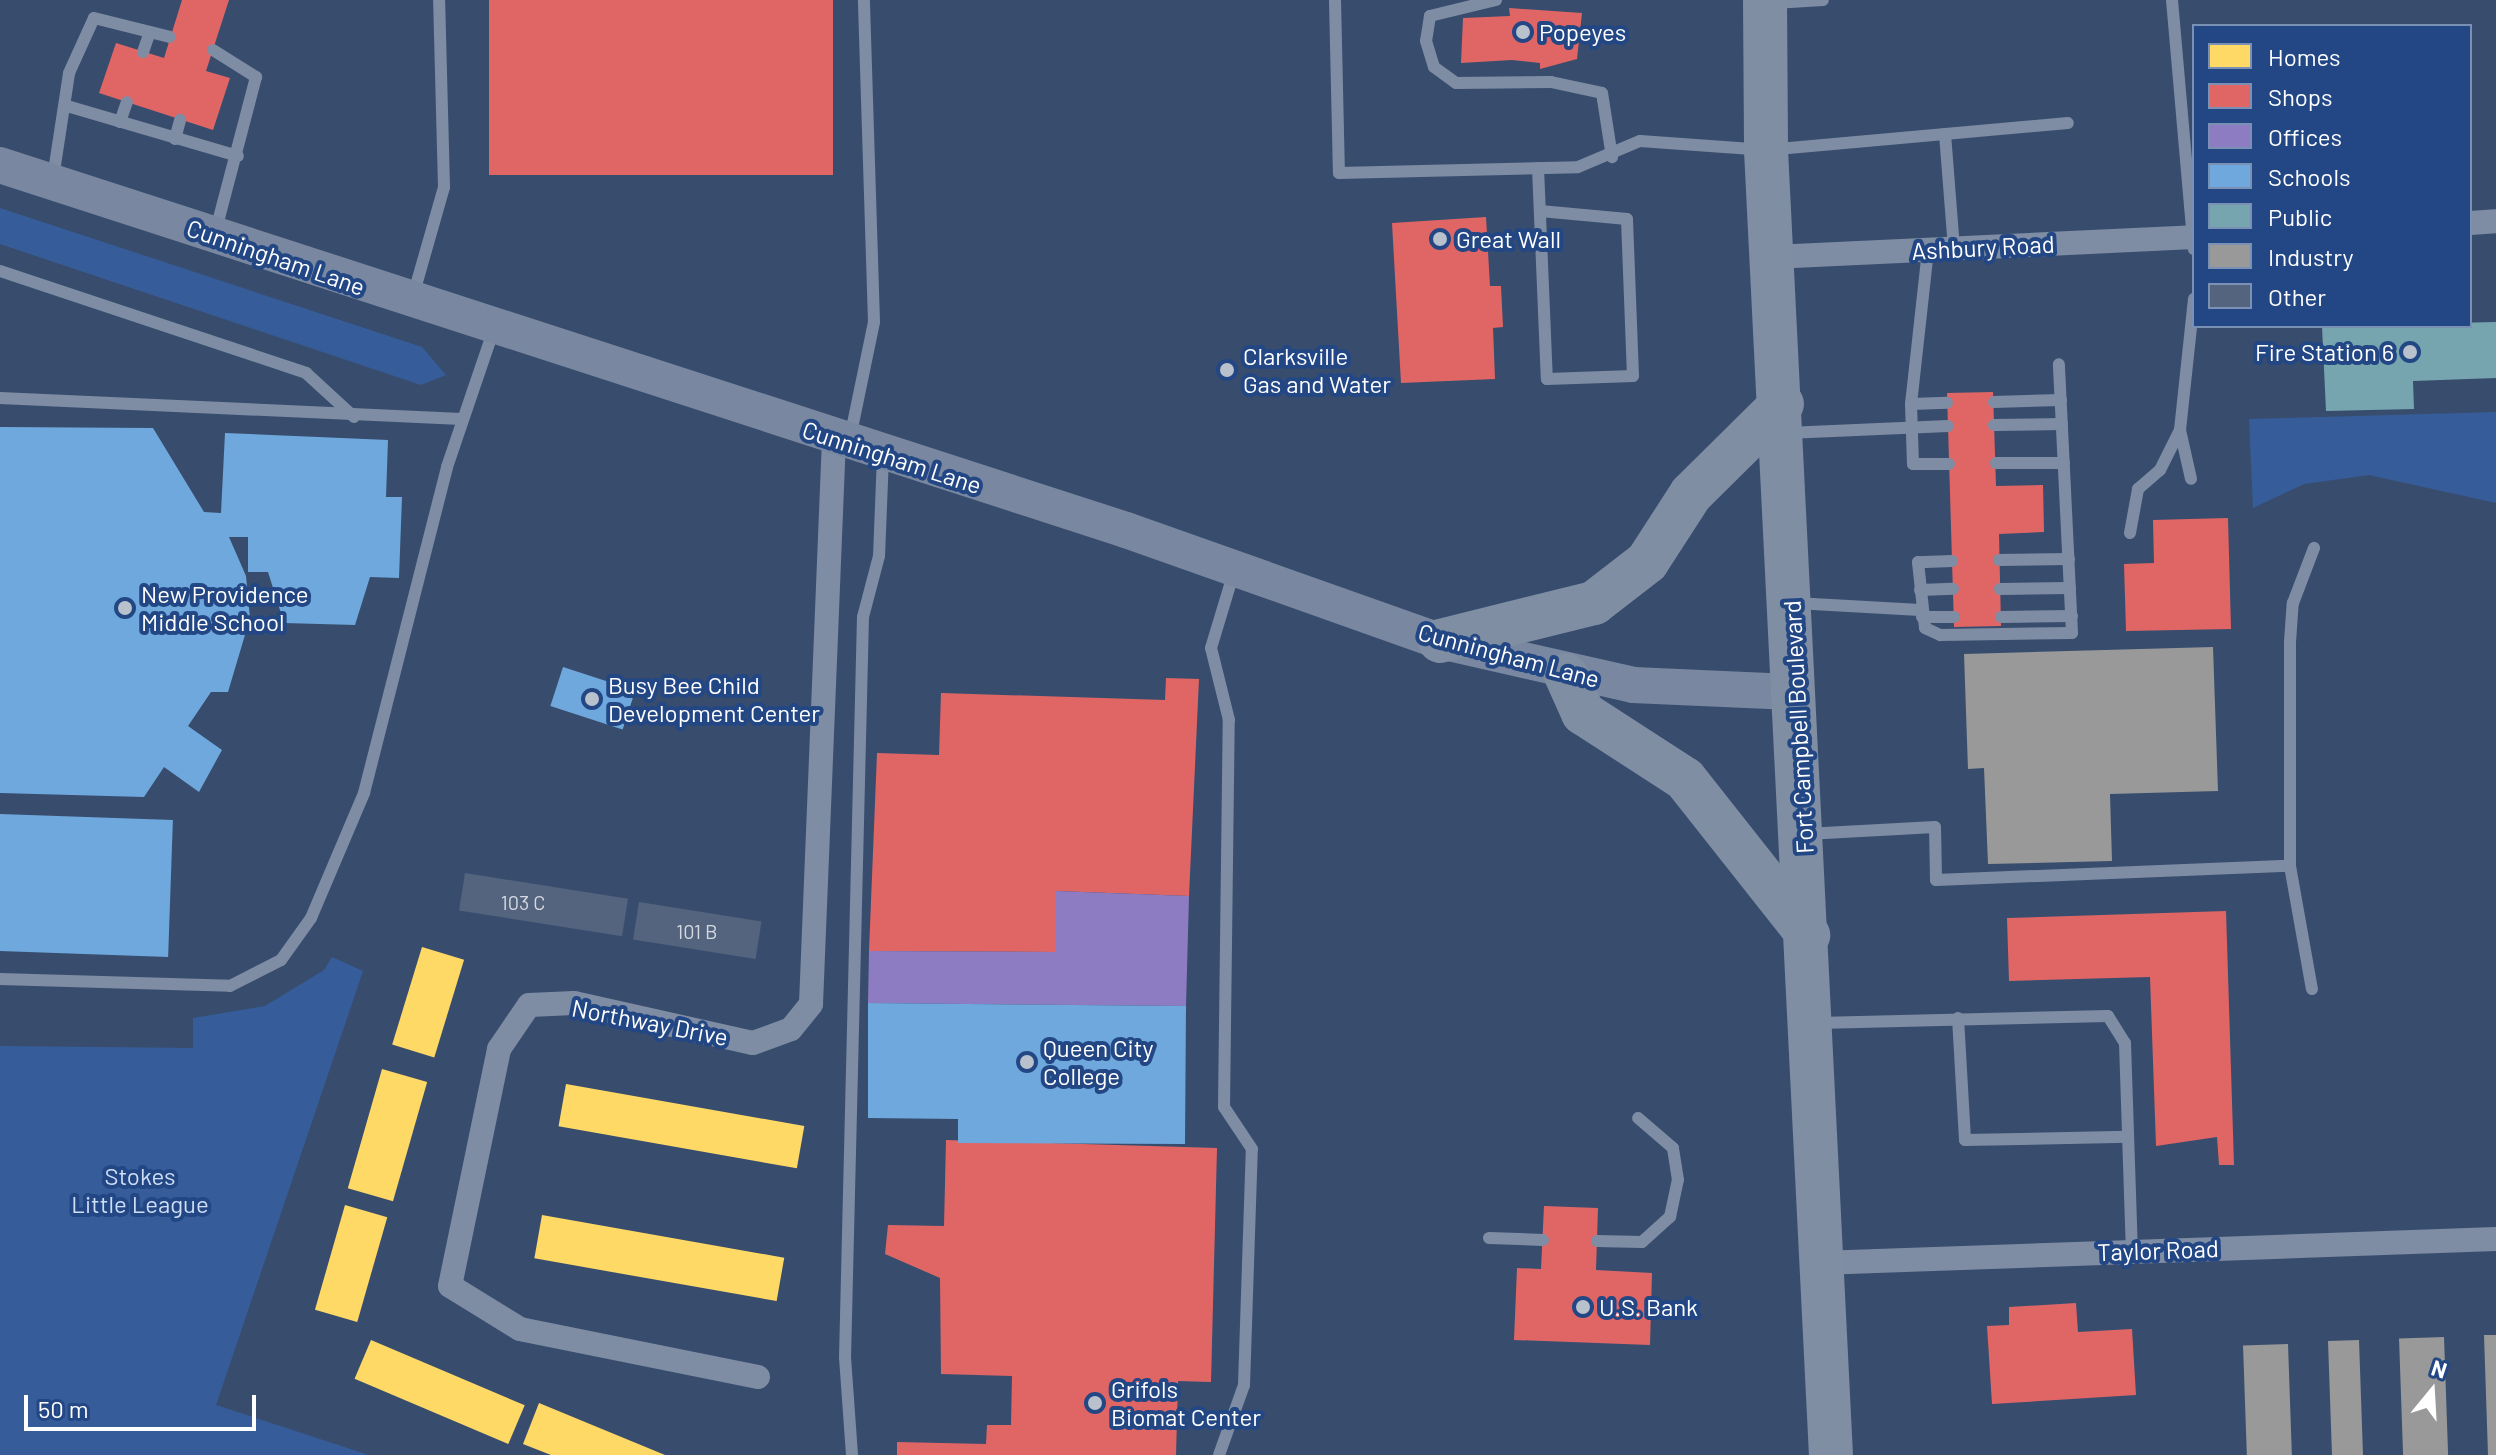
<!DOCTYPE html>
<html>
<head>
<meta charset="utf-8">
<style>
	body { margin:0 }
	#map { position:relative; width:2496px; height:1455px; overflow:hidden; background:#384d6e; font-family:Barlow,sans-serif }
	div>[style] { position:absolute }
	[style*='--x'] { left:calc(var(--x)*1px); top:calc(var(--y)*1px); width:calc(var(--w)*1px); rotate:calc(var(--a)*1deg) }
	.green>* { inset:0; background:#365d9a }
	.homes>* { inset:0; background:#ffd966; transform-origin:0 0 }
	.shops>* { inset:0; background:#e06666; transform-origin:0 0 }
	.offices>* { inset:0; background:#8e7cc3 }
	.schools>* { inset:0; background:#6fa8dc; transform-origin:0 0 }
	.public>* { inset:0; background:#76a5af }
	.industry>* { inset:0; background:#999; transform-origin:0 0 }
	.building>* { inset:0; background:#54647e; transform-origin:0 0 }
	.lane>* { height:12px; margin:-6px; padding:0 6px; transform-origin:6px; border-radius:6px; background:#7f8da4 }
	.street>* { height:24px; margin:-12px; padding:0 12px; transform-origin:12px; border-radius:12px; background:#7f8da4 }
	.secondary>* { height:36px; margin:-18px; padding:0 18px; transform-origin:18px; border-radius:18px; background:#7988a0 }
	.highway>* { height:44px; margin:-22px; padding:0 22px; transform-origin:22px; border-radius:22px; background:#7f8ea3 }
	.dots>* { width:22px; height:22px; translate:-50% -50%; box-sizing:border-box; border:4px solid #224784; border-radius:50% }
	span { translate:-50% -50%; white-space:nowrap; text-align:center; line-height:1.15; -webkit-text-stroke:8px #224784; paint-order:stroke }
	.number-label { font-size:20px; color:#d4d8df }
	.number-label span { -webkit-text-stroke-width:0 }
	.poi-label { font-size:24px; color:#fff }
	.left { translate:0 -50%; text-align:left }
	.right { translate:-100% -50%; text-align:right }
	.street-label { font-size:24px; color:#fff }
	.park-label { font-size:24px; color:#cfdef6 }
	.legend { position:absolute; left:2192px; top:24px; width:280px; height:304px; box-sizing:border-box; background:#224784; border:2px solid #7a91b5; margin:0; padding:10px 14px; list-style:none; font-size:24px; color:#fff }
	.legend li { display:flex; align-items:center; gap:16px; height:40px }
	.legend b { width:40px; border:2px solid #7a91b5 }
	.north { position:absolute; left:2392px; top:1351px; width:80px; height:80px; -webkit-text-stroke:6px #224784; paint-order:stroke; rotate:18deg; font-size:22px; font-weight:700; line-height:32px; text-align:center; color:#fff }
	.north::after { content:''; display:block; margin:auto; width:28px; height:36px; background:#fff; clip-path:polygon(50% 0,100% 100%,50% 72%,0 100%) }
	.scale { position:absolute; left:24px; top:1395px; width:232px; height:36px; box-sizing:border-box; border:4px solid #fff; border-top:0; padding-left:10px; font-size:24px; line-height:28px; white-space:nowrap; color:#fff; -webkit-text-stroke:6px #224784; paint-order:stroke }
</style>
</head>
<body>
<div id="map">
	<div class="green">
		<i style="clip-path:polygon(0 208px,422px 347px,446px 375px,421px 385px,0 244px)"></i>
		<i style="clip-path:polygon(2496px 412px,2496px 503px,2369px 475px,2304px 484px,2253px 508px,2249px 419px)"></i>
		<i style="clip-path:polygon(332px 957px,363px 971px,216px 1405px,369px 1455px,0 1455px,0 1046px,193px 1048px,193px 1018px,265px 1006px,324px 970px)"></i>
	</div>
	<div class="homes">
		<i style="left:422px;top:947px;width:44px;height:102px;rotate:17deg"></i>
		<i style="left:382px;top:1069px;width:47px;height:124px;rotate:16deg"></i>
		<i style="left:566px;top:1084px;width:242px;height:43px;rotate:10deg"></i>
		<i style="left:345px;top:1205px;width:44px;height:109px;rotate:16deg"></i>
		<i style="left:542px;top:1215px;width:246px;height:44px;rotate:10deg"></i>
		<i style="left:371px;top:1340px;width:167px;height:42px;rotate:23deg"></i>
		<i style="clip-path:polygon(539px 1403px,665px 1455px,551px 1455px,523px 1444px)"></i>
	</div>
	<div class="shops">
		<i style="clip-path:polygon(182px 0,229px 0,206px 71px,230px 78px,213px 130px,99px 93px,116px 43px,164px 58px)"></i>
		<i style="left:489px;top:0;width:344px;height:175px"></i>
		<i style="clip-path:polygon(1509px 8px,1582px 13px,1577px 59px,1540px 69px,1540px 63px,1512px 60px,1461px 63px,1463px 18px,1510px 16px)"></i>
		<i style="clip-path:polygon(1486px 217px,1490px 286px,1501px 286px,1503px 327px,1493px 328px,1495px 379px,1401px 383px,1392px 223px)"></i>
		<i style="clip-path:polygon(1993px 392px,1996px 486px,2043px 485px,2044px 532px,1999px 534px,2001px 626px,1954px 627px,1947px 393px)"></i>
		<i style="clip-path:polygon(2228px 518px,2231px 629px,2126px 631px,2124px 564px,2154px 563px,2153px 520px)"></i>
		<i style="clip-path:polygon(1166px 678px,1199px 679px,1189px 896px,1056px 891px,1056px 952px,869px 951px,877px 753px,939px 755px,941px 693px,1165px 700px)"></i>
		<i style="clip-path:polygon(2226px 911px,2234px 1165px,2219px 1165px,2217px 1137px,2156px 1146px,2150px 977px,2009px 981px,2007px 918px)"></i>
		<i style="clip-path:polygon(946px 1140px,1217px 1148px,1211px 1382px,1178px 1381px,1176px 1455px,897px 1455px,897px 1442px,986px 1444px,987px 1425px,1011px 1425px,1012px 1376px,941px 1374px,940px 1278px,885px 1254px,888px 1225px,944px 1226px)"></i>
		<i style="clip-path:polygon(1544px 1206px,1598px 1208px,1596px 1270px,1652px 1273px,1650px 1345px,1514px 1340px,1517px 1268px,1541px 1269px)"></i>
		<i style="clip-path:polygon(2076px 1303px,2078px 1332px,2132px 1329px,2136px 1395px,1992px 1404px,1987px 1326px,2009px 1325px,2009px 1307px)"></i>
	</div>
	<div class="offices">
		<i style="clip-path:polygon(1056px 891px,1189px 896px,1186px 1006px,868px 1003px,869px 951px,1056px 952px)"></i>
	</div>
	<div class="schools">
		<i style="clip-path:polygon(0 427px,153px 428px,204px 512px,221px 513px,225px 433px,388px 440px,386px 497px,402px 497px,399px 578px,370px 577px,355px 625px,284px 623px,268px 572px,248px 572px,248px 537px,229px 537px,246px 576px,250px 618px,228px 692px,211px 692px,188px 726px,222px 750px,199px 792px,164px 767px,144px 797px,0 793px)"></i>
		<i style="left:563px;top:667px;width:76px;height:41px;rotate:18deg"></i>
		<i style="left:0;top:814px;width:173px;height:137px;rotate:2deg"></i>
		<i style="clip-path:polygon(868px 1003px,1186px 1006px,1185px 1144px,958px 1143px,958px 1119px,868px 1118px)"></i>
	</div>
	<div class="public">
		<i style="clip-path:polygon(2496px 322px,2496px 378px,2413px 381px,2414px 409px,2326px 411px,2322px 326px)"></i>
	</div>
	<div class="industry">
		<i style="clip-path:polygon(2213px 647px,2218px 791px,2110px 794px,2112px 861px,1988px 864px,1984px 768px,1968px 769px,1964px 654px)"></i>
		<i style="clip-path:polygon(2484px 1335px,2496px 1335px,2496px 1455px,2488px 1455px)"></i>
		<i style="left:2444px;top:1337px;width:118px;height:45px;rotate:88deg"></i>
		<i style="left:2359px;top:1340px;width:115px;height:31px;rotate:88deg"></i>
		<i style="left:2288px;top:1344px;width:111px;height:45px;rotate:88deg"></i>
	</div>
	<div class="building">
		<i style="left:465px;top:873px;width:165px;height:38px;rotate:9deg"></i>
		<i style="left:639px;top:902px;width:124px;height:38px;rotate:9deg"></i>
	</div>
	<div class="lane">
		<i style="--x:1335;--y:0;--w:173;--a:88.7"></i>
		<i style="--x:1339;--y:173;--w:239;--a:-1.4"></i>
		<i style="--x:1578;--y:167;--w:67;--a:-22.8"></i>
		<i style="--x:1640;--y:141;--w:126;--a:4.1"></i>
		<i style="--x:1766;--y:150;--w:303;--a:-5.1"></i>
		<i style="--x:1496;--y:0;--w:68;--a:166.4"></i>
		<i style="--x:1430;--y:16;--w:25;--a:99"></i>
		<i style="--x:1426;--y:41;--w:27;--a:73"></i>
		<i style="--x:1434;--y:67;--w:27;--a:36"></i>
		<i style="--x:1456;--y:83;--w:95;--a:-0.6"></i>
		<i style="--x:1551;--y:82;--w:52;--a:12.2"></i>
		<i style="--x:1602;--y:93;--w:65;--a:81.1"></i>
		<i style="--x:2172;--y:0;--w:250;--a:85"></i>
		<i style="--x:1773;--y:3;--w:50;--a:-3.4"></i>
		<i style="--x:213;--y:50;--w:51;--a:32.1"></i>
		<i style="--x:256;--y:77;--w:161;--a:104.7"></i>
		<i style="--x:143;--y:52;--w:21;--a:-71"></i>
		<i style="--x:67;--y:106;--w:178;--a:16.3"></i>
		<i style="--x:120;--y:122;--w:21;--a:-71"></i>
		<i style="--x:1945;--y:134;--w:114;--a:85.5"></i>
		<i style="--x:175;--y:139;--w:20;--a:-75"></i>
		<i style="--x:1538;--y:168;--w:211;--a:87.6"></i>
		<i style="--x:1547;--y:379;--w:86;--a:-2"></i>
		<i style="--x:1633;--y:376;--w:157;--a:-92.2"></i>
		<i style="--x:1627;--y:219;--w:87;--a:-174.7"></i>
		<i style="--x:53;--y:178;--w:106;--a:-81.3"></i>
		<i style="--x:69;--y:73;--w:60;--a:-65.6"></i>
		<i style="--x:94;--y:18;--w:78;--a:14"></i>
		<i style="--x:1928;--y:250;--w:155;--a:96.3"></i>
		<i style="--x:1911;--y:404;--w:60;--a:88.1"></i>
		<i style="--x:1913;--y:464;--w:36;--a:0"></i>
		<i style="--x:0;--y:271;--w:323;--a:18.4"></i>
		<i style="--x:306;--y:373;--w:65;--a:42.5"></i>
		<i style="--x:413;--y:296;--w:113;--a:-74.1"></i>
		<i style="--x:444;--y:187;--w:187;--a:-91.5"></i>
		<i style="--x:0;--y:398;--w:462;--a:2.6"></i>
		<i style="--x:1994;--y:402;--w:67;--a:-1.7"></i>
		<i style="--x:1911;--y:404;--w:36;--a:-2"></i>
		<i style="--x:1994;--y:425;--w:68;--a:-0.8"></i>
		<i style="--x:2180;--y:430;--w:50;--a:77.3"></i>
		<i style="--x:1787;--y:433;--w:161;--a:-2.5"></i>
		<i style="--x:850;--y:438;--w:118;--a:-78.3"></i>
		<i style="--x:874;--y:322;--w:322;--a:-91.8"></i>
		<i style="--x:1996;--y:463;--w:68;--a:0"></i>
		<i style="--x:2130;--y:533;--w:45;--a:-79.7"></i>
		<i style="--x:2138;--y:489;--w:29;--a:-41"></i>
		<i style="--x:2160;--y:470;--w:45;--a:-63.4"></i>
		<i style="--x:2180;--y:430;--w:132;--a:-83.9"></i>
		<i style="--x:1999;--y:560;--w:70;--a:-0.8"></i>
		<i style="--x:1952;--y:561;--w:34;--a:178"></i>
		<i style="--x:1918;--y:562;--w:66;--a:83.9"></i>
		<i style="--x:1925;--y:628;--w:17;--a:25"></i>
		<i style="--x:1940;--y:635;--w:132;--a:-0.9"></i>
		<i style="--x:2072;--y:633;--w:269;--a:-92.8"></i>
		<i style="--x:2000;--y:589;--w:70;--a:-0.8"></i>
		<i style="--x:1920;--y:590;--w:33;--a:-2"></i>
		<i style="--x:1795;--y:603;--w:125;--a:3.2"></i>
		<i style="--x:1922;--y:617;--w:32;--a:0"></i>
		<i style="--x:2001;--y:617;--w:71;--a:-0.8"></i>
		<i style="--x:1806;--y:834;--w:129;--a:-3.1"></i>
		<i style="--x:1935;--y:827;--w:53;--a:88.9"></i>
		<i style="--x:1936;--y:880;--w:354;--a:-2.3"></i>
		<i style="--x:2290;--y:866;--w:224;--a:-90"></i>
		<i style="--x:2290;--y:642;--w:39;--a:-86"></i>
		<i style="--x:2293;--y:603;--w:59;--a:-69.1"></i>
		<i style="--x:2290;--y:866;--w:125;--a:79.9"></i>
		<i style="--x:0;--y:979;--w:230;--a:1.7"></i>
		<i style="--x:230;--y:986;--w:57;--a:-27"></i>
		<i style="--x:281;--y:960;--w:52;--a:-54.5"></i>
		<i style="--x:311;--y:918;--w:136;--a:-67"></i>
		<i style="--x:364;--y:793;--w:336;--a:-75.7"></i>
		<i style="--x:447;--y:467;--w:146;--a:-71.2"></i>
		<i style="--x:1958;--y:1018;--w:122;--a:86.7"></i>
		<i style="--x:1965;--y:1140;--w:163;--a:-1.1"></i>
		<i style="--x:1818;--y:1023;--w:290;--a:-1.4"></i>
		<i style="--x:2108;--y:1016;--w:32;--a:58"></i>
		<i style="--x:2125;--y:1043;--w:208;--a:88.1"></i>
		<i style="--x:1489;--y:1238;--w:54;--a:2.1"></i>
		<i style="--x:1597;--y:1241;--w:45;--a:1.3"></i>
		<i style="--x:1642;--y:1242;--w:38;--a:-42"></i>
		<i style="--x:1670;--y:1217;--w:38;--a:-78"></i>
		<i style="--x:1678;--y:1180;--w:32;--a:-99"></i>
		<i style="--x:1673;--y:1148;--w:46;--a:-139.4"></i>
		<i style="--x:852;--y:1455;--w:97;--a:-94.1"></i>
		<i style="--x:845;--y:1358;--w:741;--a:-88.61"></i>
		<i style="--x:863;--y:617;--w:63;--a:-75.3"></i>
		<i style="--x:879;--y:556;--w:100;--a:-87.7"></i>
		<i style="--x:1219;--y:1455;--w:74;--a:-70.3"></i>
		<i style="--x:1244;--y:1385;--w:236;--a:-88.1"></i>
		<i style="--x:1252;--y:1149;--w:50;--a:-123.7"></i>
		<i style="--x:1224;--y:1107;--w:387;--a:-89.3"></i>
		<i style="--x:1229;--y:720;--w:74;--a:-104"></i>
		<i style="--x:1211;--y:648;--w:79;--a:-73.2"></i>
	</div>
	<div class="street">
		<i style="--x:2470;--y:223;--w:26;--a:-4"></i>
		<i style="--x:1772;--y:257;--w:422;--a:-2.7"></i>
		<i style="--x:1820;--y:1263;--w:676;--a:-2.03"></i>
		<i style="--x:758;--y:1377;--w:243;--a:-168.6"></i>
		<i style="--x:520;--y:1329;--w:82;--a:-148.4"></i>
		<i style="--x:450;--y:1286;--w:242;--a:-78.3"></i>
		<i style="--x:499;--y:1049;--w:53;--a:-55.7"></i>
		<i style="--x:529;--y:1005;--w:45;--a:-2.5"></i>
		<i style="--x:574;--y:1003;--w:183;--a:12.6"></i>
		<i style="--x:753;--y:1043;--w:40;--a:-20.2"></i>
		<i style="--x:791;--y:1029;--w:32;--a:-51"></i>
		<i style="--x:811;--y:1004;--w:565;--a:-87.67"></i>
	</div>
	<div class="secondary">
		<i style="--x:0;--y:165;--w:1184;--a:17.96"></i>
		<i style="--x:1126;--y:530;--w:333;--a:19.5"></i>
		<i style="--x:1440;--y:641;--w:198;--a:12.8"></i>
		<i style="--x:1633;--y:685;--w:163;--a:2.5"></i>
	</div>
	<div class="highway">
		<i style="--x:1765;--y:0;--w:150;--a:89.6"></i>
		<i style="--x:1766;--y:150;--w:1307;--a:87.15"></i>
		<i style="--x:1440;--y:641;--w:159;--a:-13.9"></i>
		<i style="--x:1594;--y:603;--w:67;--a:-37.7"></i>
		<i style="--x:1647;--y:562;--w:81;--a:-57.1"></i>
		<i style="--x:1691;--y:494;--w:128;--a:-44.7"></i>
		<i style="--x:1566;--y:675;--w:42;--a:65.9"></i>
		<i style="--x:1583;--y:713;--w:121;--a:32.9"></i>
		<i style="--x:1685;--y:779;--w:199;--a:51.7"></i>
	</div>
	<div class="dots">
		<i style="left:1523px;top:32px;background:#b9c1cc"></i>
		<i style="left:1440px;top:239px;background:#b9c1cc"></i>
		<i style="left:2410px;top:352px;background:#b9c1cc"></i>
		<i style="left:1227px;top:370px;background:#b9c1cc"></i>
		<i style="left:125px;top:608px;background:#b9c1cc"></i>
		<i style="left:592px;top:699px;background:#b9c1cc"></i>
		<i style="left:1027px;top:1062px;background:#b9c1cc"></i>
		<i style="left:1583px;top:1307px;background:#b9c1cc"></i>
		<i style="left:1095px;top:1403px;background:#b9c1cc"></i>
	</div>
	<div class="number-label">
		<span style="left:523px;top:902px">103 C</span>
		<span style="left:697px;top:931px">101 B</span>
	</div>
	<div class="poi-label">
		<span class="left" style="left:1539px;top:32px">Popeyes</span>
		<span class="left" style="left:1456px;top:239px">Great Wall</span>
		<span class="right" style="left:2394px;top:352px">Fire Station 6</span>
		<span class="left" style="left:1243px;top:370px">Clarksville<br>Gas and Water</span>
		<span class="left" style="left:141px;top:608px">New Providence<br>Middle School</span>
		<span class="left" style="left:608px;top:699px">Busy Bee Child<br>Development Center</span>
		<span class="left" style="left:1043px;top:1062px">Queen City<br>College</span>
		<span class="left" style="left:1599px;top:1307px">U.S. Bank</span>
		<span class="left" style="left:1111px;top:1403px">Grifols<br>Biomat Center</span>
	</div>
	<div class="street-label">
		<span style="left:1983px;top:247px;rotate:-3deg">Ashbury Road</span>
		<span style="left:276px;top:257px;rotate:19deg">Cunningham Lane</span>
		<span style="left:892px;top:457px;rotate:18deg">Cunningham Lane</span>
		<span style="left:1509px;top:655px;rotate:15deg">Cunningham Lane</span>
		<span style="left:1798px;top:727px;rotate:-93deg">Fort Campbell Boulevard</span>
		<span style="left:650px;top:1022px;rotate:11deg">Northway Drive</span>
		<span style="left:2158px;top:1250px;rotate:-2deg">Taylor Road</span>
	</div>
	<div class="park-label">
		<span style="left:140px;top:1190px">Stokes<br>Little League</span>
	</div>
	<ul class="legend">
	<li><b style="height:22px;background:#ffd966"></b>Homes</li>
	<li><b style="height:22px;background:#e06666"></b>Shops</li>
	<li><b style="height:22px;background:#8e7cc3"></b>Offices</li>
	<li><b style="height:22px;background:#6fa8dc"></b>Schools</li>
	<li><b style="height:22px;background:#76a5af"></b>Public</li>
	<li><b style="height:22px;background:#999"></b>Industry</li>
	<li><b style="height:22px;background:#54647e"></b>Other</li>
	</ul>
	<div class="north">N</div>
	<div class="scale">50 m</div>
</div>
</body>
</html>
